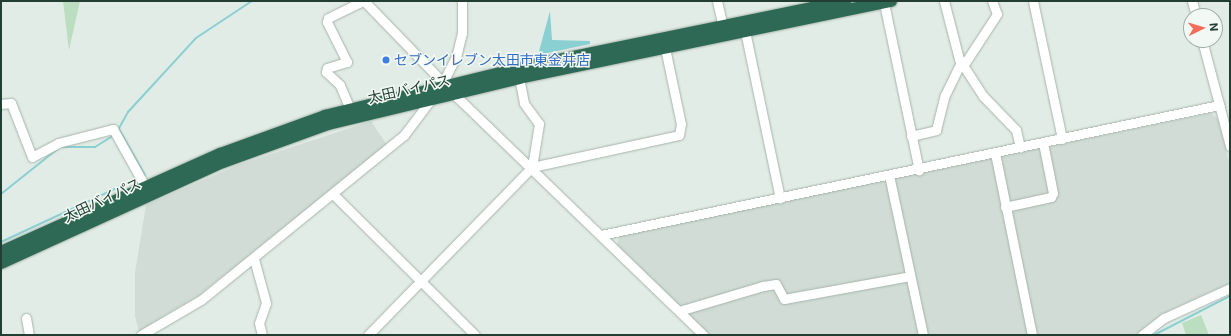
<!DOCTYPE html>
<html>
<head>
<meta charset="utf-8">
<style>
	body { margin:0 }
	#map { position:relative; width:1231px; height:336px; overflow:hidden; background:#e2ece6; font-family:Inter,"Noto Sans JP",sans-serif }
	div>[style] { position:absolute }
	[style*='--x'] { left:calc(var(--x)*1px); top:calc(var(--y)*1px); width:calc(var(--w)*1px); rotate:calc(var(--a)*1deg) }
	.built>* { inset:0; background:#d0dcd5 }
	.green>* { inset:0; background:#bbddc0 }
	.water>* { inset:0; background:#8acfd1 }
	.stream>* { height:2px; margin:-1px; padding:0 1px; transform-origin:1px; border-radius:1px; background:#8acfd1 }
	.roads { filter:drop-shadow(0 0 1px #a5b4ac) drop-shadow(0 0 1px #a5b4ac) }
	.minor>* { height:9px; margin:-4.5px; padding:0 4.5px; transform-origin:4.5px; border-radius:4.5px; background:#fff }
	.highway>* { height:12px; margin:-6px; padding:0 6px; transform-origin:6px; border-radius:6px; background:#2e6955 }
	.dots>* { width:11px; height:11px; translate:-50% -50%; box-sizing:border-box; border:2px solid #f2f9f5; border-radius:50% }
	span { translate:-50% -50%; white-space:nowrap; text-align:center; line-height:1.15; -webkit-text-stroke:3px #f2f9f5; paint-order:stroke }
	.shop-label { font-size:14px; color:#366cbe }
	.left { translate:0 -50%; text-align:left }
	.street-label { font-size:14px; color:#223d32 }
	.frame { position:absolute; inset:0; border:2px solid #223d32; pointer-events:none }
	.north { position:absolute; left:1183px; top:8px; width:40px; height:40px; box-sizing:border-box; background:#f2f9f5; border:1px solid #9faea7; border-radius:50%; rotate:85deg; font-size:11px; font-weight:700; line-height:16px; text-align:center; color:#223d32 }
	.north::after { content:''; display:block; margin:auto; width:14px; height:18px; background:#f16c5b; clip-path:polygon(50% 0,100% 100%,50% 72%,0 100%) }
</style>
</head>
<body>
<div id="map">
	<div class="built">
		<i style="clip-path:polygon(1211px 113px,1218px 119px,1230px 165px,1230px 283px,1168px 311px,1135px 335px,709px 335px,617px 245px,620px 235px)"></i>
		<i style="clip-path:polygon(371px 121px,387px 145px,198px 296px,139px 331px,135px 316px,135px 273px,146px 205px,238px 165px)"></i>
	</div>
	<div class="green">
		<i style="clip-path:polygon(63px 1px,80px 1px,69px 50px)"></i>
		<i style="clip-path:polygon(1201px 315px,1209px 335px,1186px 335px,1182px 323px)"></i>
	</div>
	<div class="water">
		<i style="clip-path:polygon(550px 11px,552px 40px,590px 41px,590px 44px,538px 55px)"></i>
	</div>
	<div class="stream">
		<i style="--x:119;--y:129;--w:53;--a:60.5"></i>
		<i style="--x:118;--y:130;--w:21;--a:-61"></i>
		<i style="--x:128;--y:112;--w:100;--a:-47.4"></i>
		<i style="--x:196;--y:38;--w:67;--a:-33.5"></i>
		<i style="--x:1;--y:194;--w:75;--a:-38.5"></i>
		<i style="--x:60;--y:147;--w:35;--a:0"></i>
		<i style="--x:95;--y:147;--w:22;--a:-32"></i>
		<i style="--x:1;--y:242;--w:147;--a:-25"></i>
		<i style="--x:1154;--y:335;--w:85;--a:-27.2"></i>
	</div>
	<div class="roads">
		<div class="minor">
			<i style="--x:364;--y:1;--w:135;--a:45.9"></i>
			<i style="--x:458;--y:98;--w:341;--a:44"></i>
			<i style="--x:717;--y:1;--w:26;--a:77"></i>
			<i style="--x:944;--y:1;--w:60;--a:75.5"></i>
			<i style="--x:959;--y:59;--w:44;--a:57"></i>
			<i style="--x:983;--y:96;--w:47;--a:45.9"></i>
			<i style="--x:1016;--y:130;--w:18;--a:77"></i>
			<i style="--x:1033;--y:1;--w:141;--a:78.1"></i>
			<i style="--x:1192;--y:1;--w:16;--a:75"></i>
			<i style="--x:884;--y:3;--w:171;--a:78.2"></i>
			<i style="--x:745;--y:31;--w:171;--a:78.2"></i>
			<i style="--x:1202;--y:40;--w:110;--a:75.2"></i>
			<i style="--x:963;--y:66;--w:62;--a:-56.8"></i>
			<i style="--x:997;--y:14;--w:14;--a:-111"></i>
			<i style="--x:1;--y:104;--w:10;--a:-6"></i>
			<i style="--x:11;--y:103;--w:58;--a:68.7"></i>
			<i style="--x:32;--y:157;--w:30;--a:-28"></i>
			<i style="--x:58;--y:143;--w:57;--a:-14.3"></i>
			<i style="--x:113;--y:129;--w:65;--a:60.7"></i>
			<i style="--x:350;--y:109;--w:26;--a:-113"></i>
			<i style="--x:340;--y:85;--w:19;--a:-137"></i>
			<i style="--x:326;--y:72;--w:4;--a:-76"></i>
			<i style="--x:327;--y:68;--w:21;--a:-17"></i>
			<i style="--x:347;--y:62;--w:45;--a:-116.6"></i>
			<i style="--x:327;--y:22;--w:4;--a:-76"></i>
			<i style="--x:328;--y:18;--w:39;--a:-26"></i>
			<i style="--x:911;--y:136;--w:26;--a:-13"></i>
			<i style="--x:936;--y:130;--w:36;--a:-76"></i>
			<i style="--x:945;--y:95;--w:37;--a:-64"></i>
			<i style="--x:995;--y:153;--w:186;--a:78.5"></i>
			<i style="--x:532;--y:167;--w:150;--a:-12.3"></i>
			<i style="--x:679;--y:135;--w:11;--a:-80"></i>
			<i style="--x:681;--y:124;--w:78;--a:-101.9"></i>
			<i style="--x:889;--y:175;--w:164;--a:78"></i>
			<i style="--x:333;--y:194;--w:200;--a:44.8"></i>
			<i style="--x:1005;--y:207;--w:47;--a:-12.3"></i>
			<i style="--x:1051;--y:197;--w:4;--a:-63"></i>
			<i style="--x:1053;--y:193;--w:51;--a:-101.3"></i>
			<i style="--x:601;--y:235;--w:632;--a:-11.88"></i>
			<i style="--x:254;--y:259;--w:46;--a:74.7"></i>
			<i style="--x:266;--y:303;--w:21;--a:109"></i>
			<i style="--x:259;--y:323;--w:12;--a:76"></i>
			<i style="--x:679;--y:311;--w:88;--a:-16.6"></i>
			<i style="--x:763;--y:286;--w:13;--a:-9"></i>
			<i style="--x:776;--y:284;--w:17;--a:62"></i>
			<i style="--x:784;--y:299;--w:128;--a:-10.3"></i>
			<i style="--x:26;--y:318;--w:17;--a:80"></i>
			<i style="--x:141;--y:335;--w:69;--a:-30.3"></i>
			<i style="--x:201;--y:300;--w:262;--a:-39.1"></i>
			<i style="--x:404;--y:135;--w:61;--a:-52.9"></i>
			<i style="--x:441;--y:86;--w:33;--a:-63"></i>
			<i style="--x:456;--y:57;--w:25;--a:-76"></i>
			<i style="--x:462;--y:33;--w:32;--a:-90"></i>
			<i style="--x:368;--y:335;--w:235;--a:-45.7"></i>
			<i style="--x:532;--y:167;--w:44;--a:-80.8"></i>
			<i style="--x:539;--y:124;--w:26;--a:-126"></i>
			<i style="--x:524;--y:103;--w:25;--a:-101"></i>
			<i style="--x:1142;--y:335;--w:28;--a:-38"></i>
			<i style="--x:1164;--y:318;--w:72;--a:-24.4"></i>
		</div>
		<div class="highway">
			<i style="--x:1;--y:252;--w:240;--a:-24.1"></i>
			<i style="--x:220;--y:154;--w:112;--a:-19.9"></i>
			<i style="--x:325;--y:116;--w:210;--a:-13.8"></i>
			<i style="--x:529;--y:66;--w:323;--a:-11.6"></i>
			<i style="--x:1;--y:263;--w:244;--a:-24.5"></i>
			<i style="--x:223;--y:162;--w:112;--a:-19.9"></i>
			<i style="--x:328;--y:124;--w:196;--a:-13.5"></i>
			<i style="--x:519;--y:78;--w:380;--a:-11.7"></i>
		</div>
	</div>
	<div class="dots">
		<i style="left:386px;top:60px;background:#3f7fe0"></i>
	</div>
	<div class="shop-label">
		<span class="left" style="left:394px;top:60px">セブンイレブン太田市東金井店</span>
	</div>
	<div class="street-label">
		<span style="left:409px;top:89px;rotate:-13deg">太田バイパス</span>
		<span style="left:102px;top:200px;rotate:-25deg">太田バイパス</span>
	</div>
	<div class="frame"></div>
	<div class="north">N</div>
</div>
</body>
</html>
